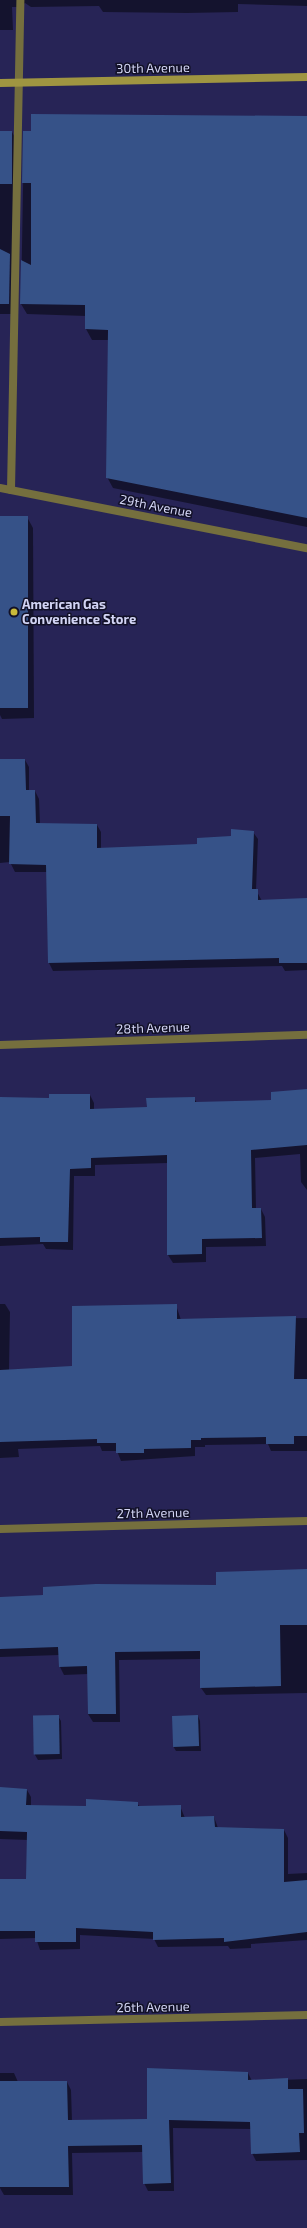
<!DOCTYPE html>
<html>
<head>
<meta charset="utf-8">
<style>
	body { margin:0 }
	#map { position:relative; width:307px; height:2228px; overflow:hidden; background:#272456; font-family:"Exo 2",sans-serif }
	div>[style] { position:absolute }
	[style*='--x'] { left:calc(var(--x)*1px); top:calc(var(--y)*1px); width:calc(var(--w)*1px); rotate:calc(var(--a)*1deg) }
	.shadow>* { inset:0; background:#0007 }
	.building>* { inset:0; background:#365288; transform-origin:0 0 }
	.lane>* { height:8px; margin:-4px; padding:0 4px; transform-origin:4px; border-radius:4px; background:#756f3e }
	.street>* { height:8px; margin:-4px; padding:0 4px; transform-origin:4px; border-radius:4px; background:#756f3e }
	.secondary>* { height:8px; margin:-4px; padding:0 4px; transform-origin:4px; border-radius:4px; background:#9f9541 }
	.dots>* { width:11px; height:11px; translate:-50% -50%; box-sizing:border-box; border:2px solid #121127; border-radius:50% }
	span { translate:-50% -50%; white-space:nowrap; text-align:center; line-height:1.15; -webkit-text-stroke:3px #121127; paint-order:stroke }
	.street-label { font-size:13px; color:#d2d4f4 }
	.poi-label { font-size:13px; color:#d2d4f4; font-weight:700 }
	.left { translate:0 -50%; text-align:left }
</style>
</head>
<body>
<div id="map">
	<div class="shadow">
		<i style="clip-path:polygon(0 0,307px 0,307px 6px,238px 4px,238px 12px,187px 13px,103px 12px,99px 6px,31px 7px,25px 3px,20px 7px,12px 7px,13px 30px,0 30px)"></i>
		<i style="clip-path:polygon(307px 117px,307px 527px,113px 488px,107px 477px,109px 340px,92px 340px,86px 329px,86px 316px,27px 314px,21px 304px,24px 132px)"></i>
		<i style="clip-path:polygon(0 132px,12px 132px,18px 143px,15px 314px,0 314px)"></i>
		<i style="clip-path:polygon(0 517px,27px 517px,33px 528px,34px 718px,2px 719px,0 715px)"></i>
		<i style="clip-path:polygon(0 760px,25px 760px,29px 767px,29px 791px,35px 791px,39px 799px,40px 824px,97px 825px,101px 832px,101px 849px,198px 845px,253px 832px,258px 839px,256px 890px,262px 901px,307px 899px,307px 970px,285px 971px,282px 966px,53px 971px,49px 963px,47px 872px,15px 872px,10px 862px,0 863px)"></i>
		<i style="clip-path:polygon(307px 1090px,307px 1190px,301px 1182px,300px 1154px,255px 1158px,256px 1209px,261px 1209px,265px 1217px,266px 1246px,206px 1247px,206px 1262px,173px 1263px,168px 1255px,168px 1163px,95px 1165px,95px 1176px,74px 1176px,73px 1250px,46px 1249px,43px 1244px,0 1246px,0 1098px,50px 1099px,90px 1095px,94px 1103px,94px 1110px,148px 1108px,194px 1098px,197px 1103px,272px 1101px)"></i>
		<i style="clip-path:polygon(0 1304px,5px 1304px,10px 1312px,9px 1370px,73px 1367px,176px 1305px,181px 1320px,307px 1318px,307px 1451px,271px 1451px,268px 1444px,205px 1445px,205px 1447px,195px 1447px,195px 1456px,121px 1461px,117px 1451px,102px 1451px,100px 1446px,18px 1449px,19px 1457px,0 1458px)"></i>
		<i style="clip-path:polygon(307px 1570px,307px 1693px,206px 1695px,201px 1688px,201px 1659px,119px 1660px,120px 1722px,93px 1722px,88px 1714px,88px 1674px,64px 1675px,60px 1667px,59px 1655px,0 1657px,0 1598px,217px 1586px,217px 1573px)"></i>
		<i style="clip-path:polygon(58px 1716px,61px 1721px,62px 1759px,38px 1760px,35px 1755px,34px 1717px)"></i>
		<i style="clip-path:polygon(198px 1716px,200px 1721px,201px 1751px,176px 1751px,173px 1746px,173px 1717px)"></i>
		<i style="clip-path:polygon(0 1788px,27px 1790px,31px 1797px,31px 1806px,87px 1807px,137px 1803px,140px 1807px,180px 1806px,185px 1818px,214px 1817px,218px 1828px,284px 1830px,288px 1838px,288px 1874px,307px 1873px,307px 1940px,251px 1944px,251px 1948px,230px 1949px,228px 1946px,158px 1947px,154px 1939px,80px 1935px,80px 1949px,40px 1950px,36px 1938px,0 1939px,0 1880px,27px 1880px,28px 1840px,0 1839px)"></i>
		<i style="clip-path:polygon(0 2073px,14px 2073px,18px 2082px,67px 2082px,71px 2090px,72px 2121px,148px 2120px,248px 2073px,252px 2081px,307px 2079px,307px 2160px,256px 2161px,252px 2153px,251px 2129px,173px 2128px,174px 2191px,148px 2191px,144px 2183px,143px 2152px,72px 2153px,73px 2195px,4px 2195px,0 2188px)"></i>
	</div>
	<div class="building">
		<i style="clip-path:polygon(31px 114px,307px 116px,307px 518px,106px 478px,108px 330px,85px 329px,85px 305px,20px 304px,21px 260px,31px 265px,31px 183px,22px 183px,23px 131px,31px 131px)"></i>
		<i style="left:0;top:131px;width:12px;height:53px"></i>
		<i style="clip-path:polygon(0 249px,10px 254px,9px 304px,0 304px)"></i>
		<i style="left:0;top:516px;width:28px;height:192px"></i>
		<i style="clip-path:polygon(0 759px,25px 759px,26px 790px,35px 790px,36px 823px,97px 824px,97px 848px,197px 844px,197px 838px,231px 836px,231px 829px,254px 831px,252px 889px,258px 889px,258px 900px,307px 898px,307px 963px,279px 963px,279px 958px,48px 963px,46px 865px,9px 864px,10px 816px,0 816px)"></i>
		<i style="clip-path:polygon(307px 1089px,307px 1145px,251px 1150px,252px 1208px,261px 1208px,262px 1238px,202px 1239px,202px 1254px,167px 1255px,167px 1155px,91px 1158px,91px 1168px,70px 1169px,68px 1242px,40px 1242px,40px 1237px,0 1238px,0 1097px,49px 1098px,49px 1094px,90px 1094px,90px 1109px,147px 1107px,146px 1098px,195px 1097px,195px 1102px,271px 1100px,271px 1092px)"></i>
		<i style="clip-path:polygon(177px 1304px,177px 1319px,296px 1316px,294px 1379px,307px 1379px,307px 1436px,294px 1436px,294px 1444px,266px 1444px,266px 1437px,201px 1438px,201px 1440px,191px 1440px,191px 1448px,144px 1449px,144px 1453px,116px 1453px,116px 1443px,97px 1443px,97px 1439px,0 1442px,0 1370px,72px 1366px,72px 1306px)"></i>
		<i style="clip-path:polygon(307px 1569px,307px 1625px,280px 1625px,281px 1686px,200px 1688px,200px 1651px,115px 1652px,116px 1714px,88px 1714px,87px 1666px,59px 1667px,58px 1647px,0 1649px,0 1597px,43px 1595px,43px 1587px,96px 1584px,216px 1585px,216px 1572px)"></i>
		<i style="left:59px;top:1715px;width:39px;height:26px;rotate:89deg"></i>
		<i style="left:198px;top:1715px;width:31px;height:26px;rotate:88deg"></i>
		<i style="clip-path:polygon(0 1787px,27px 1789px,26px 1805px,86px 1806px,86px 1799px,138px 1802px,138px 1806px,181px 1805px,181px 1817px,214px 1816px,215px 1827px,284px 1829px,284px 1882px,307px 1880px,307px 1932px,224px 1942px,224px 1938px,153px 1940px,153px 1932px,76px 1928px,76px 1942px,35px 1942px,35px 1931px,0 1931px,0 1879px,26px 1879px,27px 1832px,0 1831px)"></i>
		<i style="clip-path:polygon(147px 2068px,248px 2072px,248px 2080px,288px 2078px,288px 2089px,303px 2089px,304px 2133px,299px 2133px,300px 2152px,251px 2154px,250px 2122px,169px 2120px,171px 2183px,143px 2184px,142px 2145px,68px 2146px,69px 2187px,0 2187px,0 2081px,67px 2081px,68px 2120px,147px 2119px)"></i>
	</div>
	<div class="lane">
		<i style="--x:11;--y:490;--w:490;--a:-88.9"></i>
	</div>
	<div class="street">
		<i style="--x:0;--y:488;--w:313;--a:11.1"></i>
		<i style="--x:0;--y:1045;--w:307;--a:-1.9"></i>
		<i style="--x:0;--y:1529;--w:307;--a:-1.5"></i>
		<i style="--x:0;--y:2022;--w:307;--a:-1.3"></i>
	</div>
	<div class="secondary">
		<i style="--x:0;--y:83;--w:307;--a:-1.1"></i>
	</div>
	<div class="dots">
		<i style="left:14px;top:612px;background:#c9ba3a"></i>
	</div>
	<div class="street-label">
		<span style="left:153px;top:68px;rotate:-1deg">30th Avenue</span>
		<span style="left:156px;top:506px;rotate:11deg">29th Avenue</span>
		<span style="left:153px;top:1028px;rotate:-2deg">28th Avenue</span>
		<span style="left:153px;top:1513px;rotate:-1deg">27th Avenue</span>
		<span style="left:153px;top:2007px;rotate:-1deg">26th Avenue</span>
	</div>
	<div class="poi-label">
		<span class="left" style="left:22px;top:612px">American Gas<br>Convenience Store</span>
	</div>
</div>
</body>
</html>
